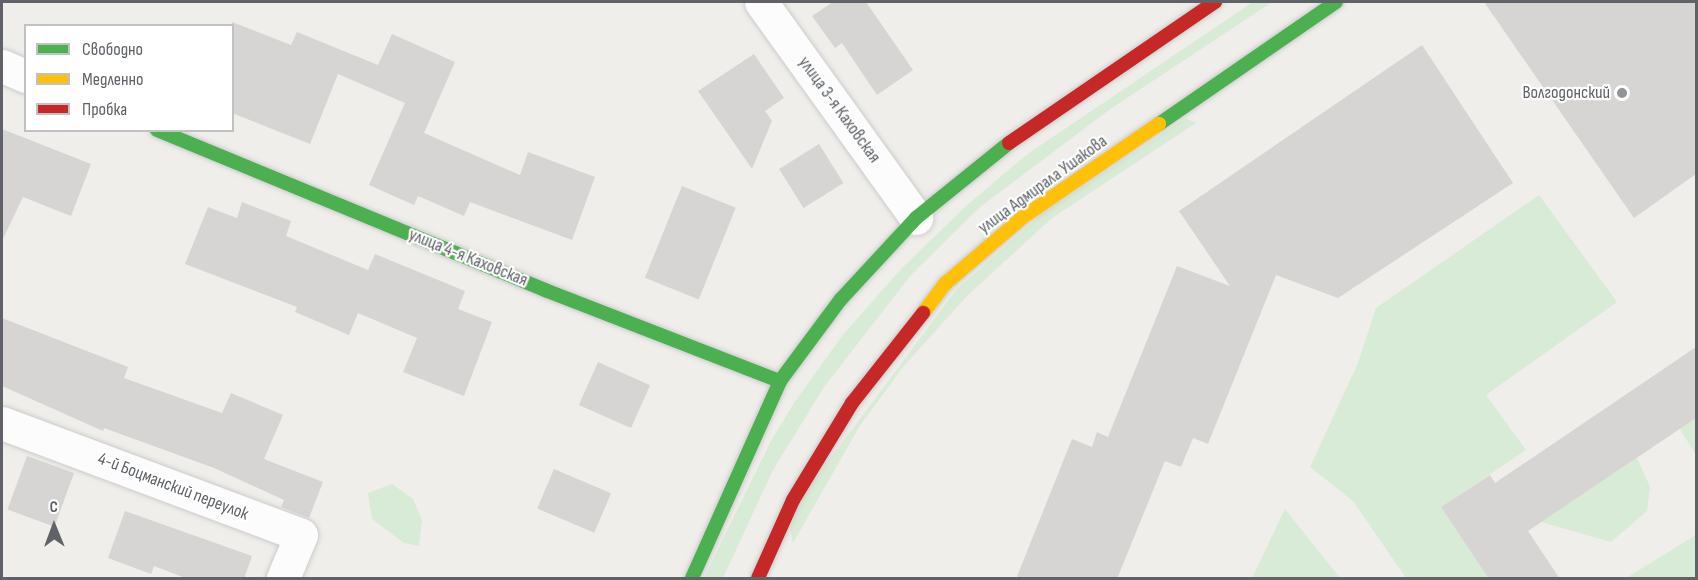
<!DOCTYPE html>
<html>
<head>
<meta charset="utf-8">
<style>
	body { margin:0 }
	#map { position:relative; width:1698px; height:580px; overflow:hidden; background:#efeeea; font-family:"Sofia Sans Condensed",sans-serif }
	div>[style] { position:absolute }
	[style*='--x'] { left:calc(var(--x)*1px); top:calc(var(--y)*1px); width:calc(var(--w)*1px); rotate:calc(var(--a)*1deg) }
	.green>* { inset:0; background:#d8ebd6 }
	.building>* { inset:0; background:#d6d5d3; transform-origin:0 0 }
	.roads { filter:drop-shadow(0 0 2px #cbcccc) drop-shadow(0 0 2px #cbcccc) }
	.street>* { height:33px; margin:-16.5px; padding:0 16.5px; transform-origin:16.5px; border-radius:16.5px; background:#fdfcfc }
	.fast>* { height:14px; margin:-7px; padding:0 7px; transform-origin:7px; border-radius:7px; background:#4caf50 }
	.slow>* { height:14px; margin:-7px; padding:0 7px; transform-origin:7px; border-radius:7px; background:#ffc107 }
	.jam>* { height:14px; margin:-7px; padding:0 7px; transform-origin:7px; border-radius:7px; background:#c62828 }
	.dots>* { width:16px; height:16px; translate:-50% -50%; box-sizing:border-box; border:3px solid #fff; border-radius:50% }
	span { translate:-50% -50%; white-space:nowrap; text-align:center; line-height:1.15; -webkit-text-stroke:4.5px #fff; paint-order:stroke }
	.poi-label { font-size:18px; color:#5f6368 }
	.right { translate:-100% -50%; text-align:right }
	.street-label { font-size:18px; color:#5f6368 }
	.frame { position:absolute; inset:0; border:3px solid #5f6368; pointer-events:none }
	.legend { position:absolute; left:24px; top:24px; width:210px; height:108px; box-sizing:border-box; background:#fff; border:2px solid #bfc1c3; margin:0; padding:8px 10px; list-style:none; font-size:18px; color:#5f6368 }
	.legend li { display:flex; align-items:center; gap:12px; height:30px }
	.legend b { width:30px; border:2px solid #bfc1c3 }
	.north { position:absolute; left:24px; top:496px; width:60px; height:60px; -webkit-text-stroke:4px #fff; paint-order:stroke; rotate:359deg; font-size:16px; font-weight:700; line-height:24px; text-align:center; color:#5f6368 }
	.north::after { content:''; display:block; margin:auto; width:21px; height:27px; background:#5f6368; clip-path:polygon(50% 0,100% 100%,50% 72%,0 100%) }
</style>
</head>
<body>
<div id="map">
	<div class="green">
		<i style="clip-path:polygon(1253px 2px,1272px 2px,1109px 110px,980px 207px,911px 275px,824px 387px,773px 470px,723px 578px,704px 578px,771px 441px,794px 403px,842px 336px,901px 269px,967px 205px,1029px 153px)"></i>
		<i style="clip-path:polygon(1186px 118px,1196px 123px,1052px 218px,967px 296px,903px 367px,859px 427px,793px 543px,790px 528px,802px 496px,957px 289px,1041px 215px)"></i>
		<i style="clip-path:polygon(1539px 195px,1617px 302px,1486px 395px,1526px 450px,1441px 507px,1489px 578px,1406px 578px,1353px 501px,1310px 467px,1358px 363px,1376px 308px)"></i>
		<i style="clip-path:polygon(1696px 418px,1696px 455px,1680px 429px)"></i>
		<i style="clip-path:polygon(1637px 458px,1650px 487px,1647px 511px,1611px 542px,1541px 522px)"></i>
		<i style="clip-path:polygon(392px 484px,413px 499px,422px 520px,419px 546px,404px 543px,372px 519px,368px 493px)"></i>
		<i style="clip-path:polygon(1285px 509px,1340px 578px,1252px 578px)"></i>
		<i style="clip-path:polygon(1696px 535px,1696px 578px,1626px 578px)"></i>
	</div>
	<div class="building">
		<i style="clip-path:polygon(833px 2px,866px 2px,913px 70px,877px 95px,842px 43px,835px 48px,812px 16px)"></i>
		<i style="clip-path:polygon(1484px 2px,1696px 2px,1696px 174px,1634px 218px)"></i>
		<i style="clip-path:polygon(232px 22px,291px 45px,297px 32px,378px 65px,392px 34px,455px 62px,424px 133px,520px 175px,528px 152px,595px 177px,572px 240px,470px 202px,464px 216px,418px 196px,414px 205px,369px 185px,405px 103px,338px 74px,310px 144px,232px 113px)"></i>
		<i style="clip-path:polygon(1422px 45px,1513px 183px,1338px 298px,1276px 275px,1208px 444px,1193px 438px,1181px 467px,1165px 461px,1117px 579px,1016px 579px,1072px 439px,1092px 447px,1097px 432px,1108px 437px,1177px 266px,1230px 286px,1179px 211px)"></i>
		<i style="clip-path:polygon(754px 54px,784px 98px,765px 111px,772px 121px,752px 169px,698px 91px)"></i>
		<i style="clip-path:polygon(2px 129px,91px 164px,71px 216px,23px 197px,2px 241px)"></i>
		<i style="left:819px;top:144px;width:46px;height:47px;rotate:58deg"></i>
		<i style="left:682px;top:186px;width:58px;height:99px;rotate:22deg"></i>
		<i style="clip-path:polygon(242px 202px,291px 221px,286px 236px,368px 270px,375px 254px,465px 291px,458px 309px,492px 322px,464px 396px,403px 372px,417px 338px,358px 313px,349px 335px,295px 312px,297px 307px,185px 264px,208px 207px,237px 218px)"></i>
		<i style="clip-path:polygon(2px 318px,128px 367px,124px 378px,222px 413px,231px 393px,283px 415px,264px 459px,323px 482px,309px 518px,281px 507px,284px 500px,214px 468px,104px 428px,103px 431px,2px 386px)"></i>
		<i style="clip-path:polygon(1696px 347px,1696px 418px,1528px 531px,1560px 579px,1489px 579px,1441px 507px,1490px 475px,1495px 483px)"></i>
		<i style="left:598px;top:362px;width:57px;height:47px;rotate:24deg"></i>
		<i style="left:27px;top:456px;width:50px;height:57px;rotate:20deg"></i>
		<i style="left:554px;top:469px;width:62px;height:43px;rotate:23deg"></i>
		<i style="clip-path:polygon(125px 511px,252px 556px,244px 579px,188px 579px,154px 566px,151px 574px,108px 558px)"></i>
	</div>
	<div class="roads">
		<div class="street">
			<i style="--x:761;--y:2;--w:266;--a:54.3"></i>
			<i style="--x:2;--y:66;--w:26;--a:23"></i>
			<i style="--x:2;--y:423;--w:319;--a:20.5"></i>
			<i style="--x:301;--y:535;--w:47;--a:112.7"></i>
		</div>
		<div class="fast">
			<i style="--x:1159;--y:124;--w:215;--a:-34.6"></i>
			<i style="--x:157;--y:130;--w:420;--a:22.4"></i>
			<i style="--x:545;--y:290;--w:252;--a:21.2"></i>
			<i style="--x:692;--y:578;--w:216;--a:-65.9"></i>
			<i style="--x:780;--y:381;--w:102;--a:-53.4"></i>
			<i style="--x:841;--y:299;--w:110;--a:-47.2"></i>
			<i style="--x:916;--y:218;--w:119;--a:-38.9"></i>
		</div>
		<div class="slow">
			<i style="--x:923;--y:313;--w:38;--a:-53"></i>
			<i style="--x:946;--y:283;--w:101;--a:-40.6"></i>
			<i style="--x:1023;--y:217;--w:165;--a:-34.4"></i>
		</div>
		<div class="jam">
			<i style="--x:1009;--y:143;--w:250;--a:-34.4"></i>
			<i style="--x:758;--y:578;--w:85;--a:-65.8"></i>
			<i style="--x:793;--y:500;--w:114;--a:-58.7"></i>
			<i style="--x:852;--y:403;--w:115;--a:-51.7"></i>
		</div>
	</div>
	<div class="dots">
		<i style="left:1622px;top:93px;background:#919496"></i>
	</div>
	<div class="poi-label">
		<span class="right" style="left:1610px;top:93px">Волгодонский</span>
	</div>
	<div class="street-label">
		<span style="left:839px;top:110px;rotate:54deg">улица 3-я Каховская</span>
		<span style="left:1043px;top:185px;rotate:-36deg">улица Адмирала Ушакова</span>
		<span style="left:468px;top:258px;rotate:22deg">улица 4-я Каховская</span>
		<span style="left:173px;top:487px;rotate:21deg">4-й Боцманский переулок</span>
	</div>
	<div class="frame"></div>
	<ul class="legend">
	<li><b style="height:8px;background:#4caf50"></b>Свободно</li>
	<li><b style="height:8px;background:#ffc107"></b>Медленно</li>
	<li><b style="height:8px;background:#c62828"></b>Пробка</li>
	</ul>
	<div class="north">С</div>
</div>
</body>
</html>
